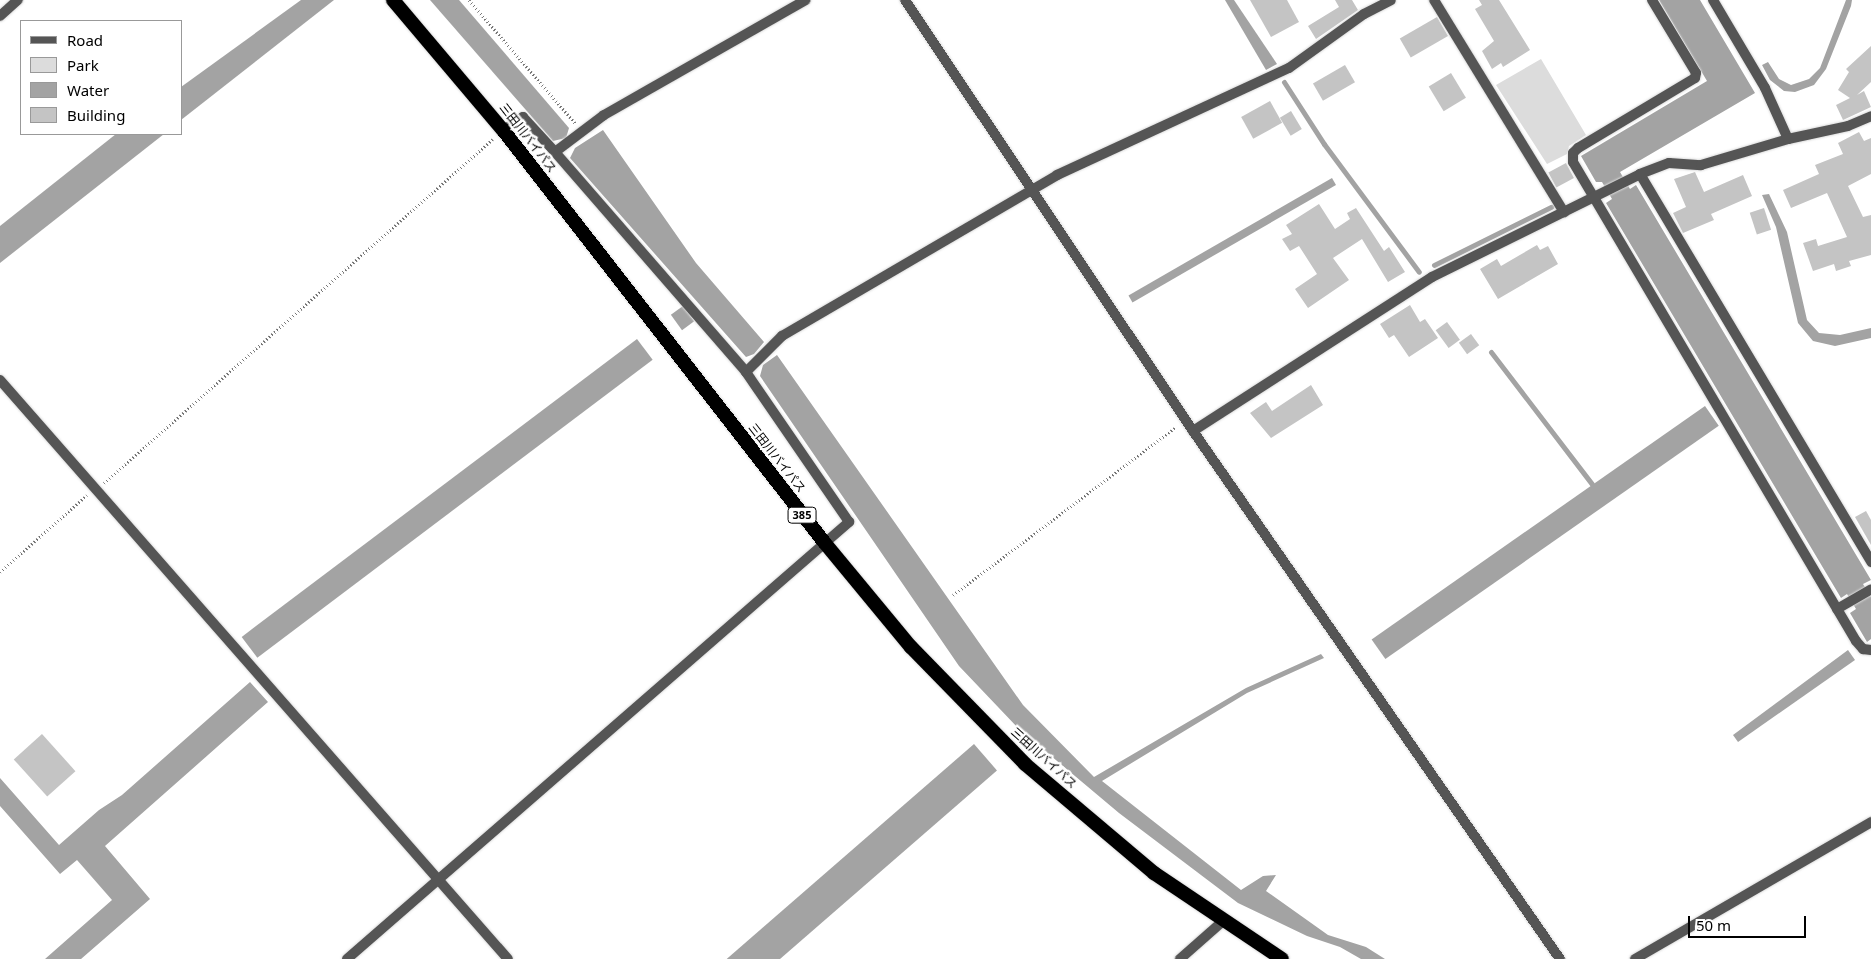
<!DOCTYPE html>
<html>
<head>
<meta charset="utf-8">
<style>
	body { margin:0 }
	#map { position:relative; width:1871px; height:959px; overflow:hidden; background:#fff; font-family:"Noto Sans","Noto Sans JP",sans-serif }
	div>[style] { position:absolute }
	[style*='--x'] { left:calc(var(--x)*1px); top:calc(var(--y)*1px); width:calc(var(--w)*1px); rotate:calc(var(--a)*1deg) }
	.green>* { inset:0; background:#dcdcdc }
	.water>* { inset:0; background:#a3a3a3; transform-origin:0 0 }
	.stream>* { height:5px; margin:-2.5px; padding:0 2.5px; transform-origin:2.5px; border-radius:2.5px; background:#a3a3a3 }
	.building>* { inset:0; background:#c4c4c4; transform-origin:0 0 }
	.path>* { height:3px; margin-top:-1.5px; transform-origin:0; background:repeating-linear-gradient(90deg,#777 0 1px,transparent 0 3.5px) }
	.roads { filter:drop-shadow(0 0 1px #dbdbdb) drop-shadow(0 0 1px #dbdbdb) }
	.minor>* { height:10px; margin:-5px; padding:0 5px; transform-origin:5px; border-radius:5px; background:#555 }
	.tertiary>* { height:10px; margin:-5px; padding:0 5px; transform-origin:5px; border-radius:5px; background:#555 }
	.trunk>* { height:14px; margin:-7px; padding:0 7px; transform-origin:7px; border-radius:7px; background:#000 }
	span { translate:-50% -50%; white-space:nowrap; text-align:center; line-height:1.15; -webkit-text-stroke:4.5px #fff; paint-order:stroke }
	.shield-label span { padding:1px 4px; background:#fff; border:1px solid; border-radius:4px; -webkit-text-stroke-width:0 }
	.shield-label { font-size:11px; color:#000; font-weight:700 }
	.street-label { font-size:12px; color:#000 }
	.legend { position:absolute; left:20px; top:20px; width:162px; height:115px; box-sizing:border-box; background:#fff; border:1px solid #999; margin:0; padding:6px 9px; list-style:none; font-size:15px; color:#000 }
	.legend li { display:flex; align-items:center; gap:10px; height:25px }
	.legend b { width:25px; border:1px solid #999 }
	.scale { position:absolute; left:1688px; top:916px; width:118px; height:22px; box-sizing:border-box; border:2px solid #000; border-top:0; padding-left:6px; font-size:15px; line-height:18px; white-space:nowrap; color:#000; -webkit-text-stroke:4px #fff; paint-order:stroke }
</style>
</head>
<body>
<div id="map">
	<div class="green">
		<i style="clip-path:polygon(1541px 59px,1586px 135px,1569px 146px,1567px 154px,1547px 164px,1496px 85px)"></i>
	</div>
	<div class="water">
		<i style="clip-path:polygon(301px 0,334px 0,181px 120px,181px 87px)"></i>
		<i style="clip-path:polygon(430px 0,459px 0,569px 128px,566px 138px,553px 141px)"></i>
		<i style="clip-path:polygon(1225px 0,1234px 0,1277px 64px,1266px 70px)"></i>
		<i style="clip-path:polygon(1659px 0,1700px 0,1755px 93px,1620px 172px,1630px 189px,1636px 185px,1871px 580px,1863px 584px,1871px 597px,1871px 639px,1867px 642px,1850px 613px,1856px 609px,1847px 594px,1841px 598px,1606px 203px,1612px 199px,1602px 182px,1596px 182px,1581px 156px,1707px 81px)"></i>
		<i style="clip-path:polygon(1846px 0,1852px 0,1851px 6px,1826px 69px,1814px 85px,1795px 92px,1784px 91px,1770px 80px,1762px 65px,1768px 62px,1779px 79px,1791px 85px,1809px 79px,1820px 68px)"></i>
		<i style="clip-path:polygon(603px 130px,696px 263px,764px 342px,754px 354px,746px 357px,570px 158px,575px 148px)"></i>
		<i style="clip-path:polygon(116px 134px,164px 134px,0 263px,0 226px)"></i>
		<i style="left:1332px;top:178px;width:8px;height:235px;rotate:60deg"></i>
		<i style="clip-path:polygon(1769px 194px,1787px 232px,1807px 320px,1819px 333px,1840px 335px,1871px 328px,1871px 338px,1835px 346px,1813px 341px,1798px 323px,1776px 227px,1762px 195px)"></i>
		<i style="left:683px;top:306px;width:19px;height:15px;rotate:54deg"></i>
		<i style="left:637px;top:339px;width:26px;height:495px;rotate:53deg"></i>
		<i style="clip-path:polygon(777px 355px,1023px 705px,1094px 777px,1246px 688px,1321px 654px,1324px 658px,1247px 693px,1102px 781px,1241px 890px,1263px 876px,1276px 875px,1266px 891px,1328px 935px,1366px 947px,1385px 959px,1361px 959px,1340px 947px,1307px 936px,1238px 903px,1119px 813px,1019px 729px,959px 666px,760px 376px,763px 365px)"></i>
		<i style="left:1705px;top:406px;width:24px;height:407px;rotate:55deg"></i>
		<i style="clip-path:polygon(1848px 650px,1855px 660px,1738px 742px,1733px 735px)"></i>
		<i style="clip-path:polygon(250px 682px,268px 702px,105px 846px,150px 899px,81px 959px,45px 959px,112px 900px,77px 860px,60px 874px,0 806px,0 778px,59px 845px,99px 810px,122px 795px)"></i>
		<i style="left:974px;top:744px;width:35px;height:328px;rotate:49deg"></i>
	</div>
	<div class="stream">
		<i style="--x:1284;--y:82;--w:74;--a:57.2"></i>
		<i style="--x:1324;--y:144;--w:159;--a:53.4"></i>
		<i style="--x:1434;--y:265;--w:131;--a:-26.4"></i>
		<i style="--x:1491;--y:352;--w:166;--a:52.6"></i>
	</div>
	<div class="building">
		<i style="clip-path:polygon(1250px 0,1287px 0,1299px 22px,1271px 37px)"></i>
		<i style="clip-path:polygon(1335px 0,1352px 0,1358px 10px,1316px 39px,1308px 26px,1339px 7px)"></i>
		<i style="clip-path:polygon(1479px 0,1499px 0,1530px 50px,1503px 67px,1501px 63px,1492px 69px,1482px 51px,1494px 41px,1475px 9px,1482px 5px)"></i>
		<i style="left:1437px;top:17px;width:22px;height:43px;rotate:60deg"></i>
		<i style="clip-path:polygon(1871px 46px,1871px 82px,1857px 95px,1864px 91px,1871px 107px,1843px 120px,1836px 105px,1850px 98px,1838px 90px,1849px 72px,1846px 69px)"></i>
		<i style="left:1345px;top:65px;width:20px;height:37px;rotate:60deg"></i>
		<i style="left:1451px;top:73px;width:29px;height:26px;rotate:59deg"></i>
		<i style="left:1270px;top:101px;width:25px;height:33px;rotate:61deg"></i>
		<i style="left:1291px;top:111px;width:21px;height:13px;rotate:59deg"></i>
		<i style="clip-path:polygon(1859px 132px,1864px 141px,1871px 138px,1871px 174px,1848px 186px,1863px 217px,1871px 215px,1871px 255px,1849px 261px,1851px 266px,1836px 271px,1834px 264px,1813px 271px,1803px 243px,1816px 239px,1818px 246px,1847px 237px,1827px 193px,1791px 208px,1783px 190px,1819px 174px,1815px 165px,1843px 154px,1838px 143px)"></i>
		<i style="left:1566px;top:163px;width:17px;height:20px;rotate:62deg"></i>
		<i style="clip-path:polygon(1695px 172px,1704px 192px,1743px 175px,1752px 196px,1711px 214px,1714px 220px,1683px 233px,1673px 213px,1686px 207px,1674px 179px)"></i>
		<i style="clip-path:polygon(1319px 204px,1335px 229px,1350px 219px,1347px 213px,1356px 208px,1384px 251px,1389px 247px,1405px 272px,1388px 282px,1362px 239px,1333px 258px,1349px 280px,1308px 308px,1295px 289px,1317px 274px,1299px 246px,1290px 251px,1282px 239px,1292px 234px,1286px 225px)"></i>
		<i style="left:1764px;top:208px;width:23px;height:15px;rotate:72deg"></i>
		<i style="clip-path:polygon(1537px 245px,1540px 250px,1548px 246px,1558px 264px,1498px 299px,1480px 269px,1497px 259px,1501px 266px)"></i>
		<i style="clip-path:polygon(1410px 305px,1420px 322px,1425px 319px,1438px 338px,1409px 357px,1394px 335px,1389px 338px,1380px 324px)"></i>
		<i style="left:1447px;top:322px;width:22px;height:14px;rotate:54deg"></i>
		<i style="left:1471px;top:334px;width:14px;height:15px;rotate:54deg"></i>
		<i style="clip-path:polygon(1311px 385px,1323px 405px,1271px 438px,1250px 413px,1266px 402px,1272px 411px)"></i>
		<i style="clip-path:polygon(1866px 511px,1871px 520px,1871px 545px,1855px 517px)"></i>
		<i style="left:42px;top:734px;width:50px;height:38px;rotate:48deg"></i>
	</div>
	<div class="path">
		<i style="--x:469;--y:0;--w:164;--a:49.2"></i>
		<i style="--x:104;--y:483;--w:519;--a:-41.49"></i>
		<i style="--x:0;--y:572;--w:116;--a:-41.5"></i>
		<i style="--x:953;--y:595;--w:279;--a:-37"></i>
	</div>
	<div class="roads">
		<div class="minor">
			<i style="--x:1434;--y:0;--w:249;--a:58.5"></i>
			<i style="--x:1652;--y:0;--w:85;--a:58.9"></i>
			<i style="--x:1696;--y:73;--w:5;--a:101"></i>
			<i style="--x:1695;--y:78;--w:136;--a:149.1"></i>
			<i style="--x:1578;--y:148;--w:7;--a:135"></i>
			<i style="--x:1573;--y:153;--w:9;--a:90"></i>
			<i style="--x:1573;--y:162;--w:556;--a:59.42"></i>
			<i style="--x:1856;--y:641;--w:11;--a:49"></i>
			<i style="--x:1863;--y:649;--w:8;--a:7"></i>
			<i style="--x:1713;--y:0;--w:102;--a:59.4"></i>
			<i style="--x:1765;--y:88;--w:56;--a:65.7"></i>
			<i style="--x:0;--y:16;--w:24;--a:-42"></i>
			<i style="--x:503;--y:130;--w:24;--a:-33"></i>
			<i style="--x:523;--y:117;--w:47;--a:47.6"></i>
			<i style="--x:555;--y:152;--w:61;--a:-37.1"></i>
			<i style="--x:604;--y:115;--w:232;--a:-29.7"></i>
			<i style="--x:555;--y:152;--w:291;--a:49"></i>
			<i style="--x:1640;--y:174;--w:452;--a:59.2"></i>
			<i style="--x:0;--y:380;--w:770;--a:48.74"></i>
			<i style="--x:1193;--y:431;--w:284;--a:-32.8"></i>
			<i style="--x:1432;--y:277;--w:232;--a:-26.3"></i>
			<i style="--x:1640;--y:174;--w:31;--a:-21"></i>
			<i style="--x:1669;--y:163;--w:32;--a:4"></i>
			<i style="--x:1701;--y:165;--w:91;--a:-16.6"></i>
			<i style="--x:1788;--y:139;--w:61;--a:-12.2"></i>
			<i style="--x:1848;--y:126;--w:25;--a:-23"></i>
			<i style="--x:1837;--y:609;--w:39;--a:-30"></i>
			<i style="--x:347;--y:959;--w:666;--a:-41.04"></i>
			<i style="--x:849;--y:522;--w:182;--a:-124.5"></i>
			<i style="--x:746;--y:372;--w:51;--a:-45"></i>
			<i style="--x:782;--y:336;--w:319;--a:-30.3"></i>
			<i style="--x:1057;--y:175;--w:255;--a:-24.8"></i>
			<i style="--x:1289;--y:68;--w:92;--a:-35.8"></i>
			<i style="--x:1364;--y:14;--w:30;--a:-27"></i>
			<i style="--x:1180;--y:959;--w:57;--a:-41.5"></i>
			<i style="--x:1635;--y:959;--w:273;--a:-30.1"></i>
		</div>
		<div class="tertiary">
			<i style="--x:905;--y:0;--w:518;--a:56.25"></i>
			<i style="--x:1193;--y:431;--w:643;--a:55.2"></i>
		</div>
		<div class="trunk">
			<i style="--x:393;--y:0;--w:170;--a:49.8"></i>
			<i style="--x:503;--y:130;--w:522;--a:52.08"></i>
			<i style="--x:824;--y:542;--w:136;--a:50.4"></i>
			<i style="--x:911;--y:647;--w:163;--a:45.7"></i>
			<i style="--x:1025;--y:764;--w:169;--a:40.2"></i>
			<i style="--x:1154;--y:873;--w:154;--a:33.9"></i>
		</div>
	</div>
	<div class="shield-label">
		<span style="left:802px;top:515px">385</span>
	</div>
	<div class="street-label">
		<span style="left:528px;top:138px;rotate:52deg">三田川バイパス</span>
		<span style="left:777px;top:458px;rotate:52deg">三田川バイパス</span>
		<span style="left:1044px;top:758px;rotate:42deg">三田川バイパス</span>
	</div>
	<ul class="legend">
	<li><b style="height:6px;background:#555"></b>Road</li>
	<li><b style="height:14px;background:#dcdcdc"></b>Park</li>
	<li><b style="height:14px;background:#a3a3a3"></b>Water</li>
	<li><b style="height:14px;background:#c4c4c4"></b>Building</li>
	</ul>
	<div class="scale">50 m</div>
</div>
</body>
</html>
